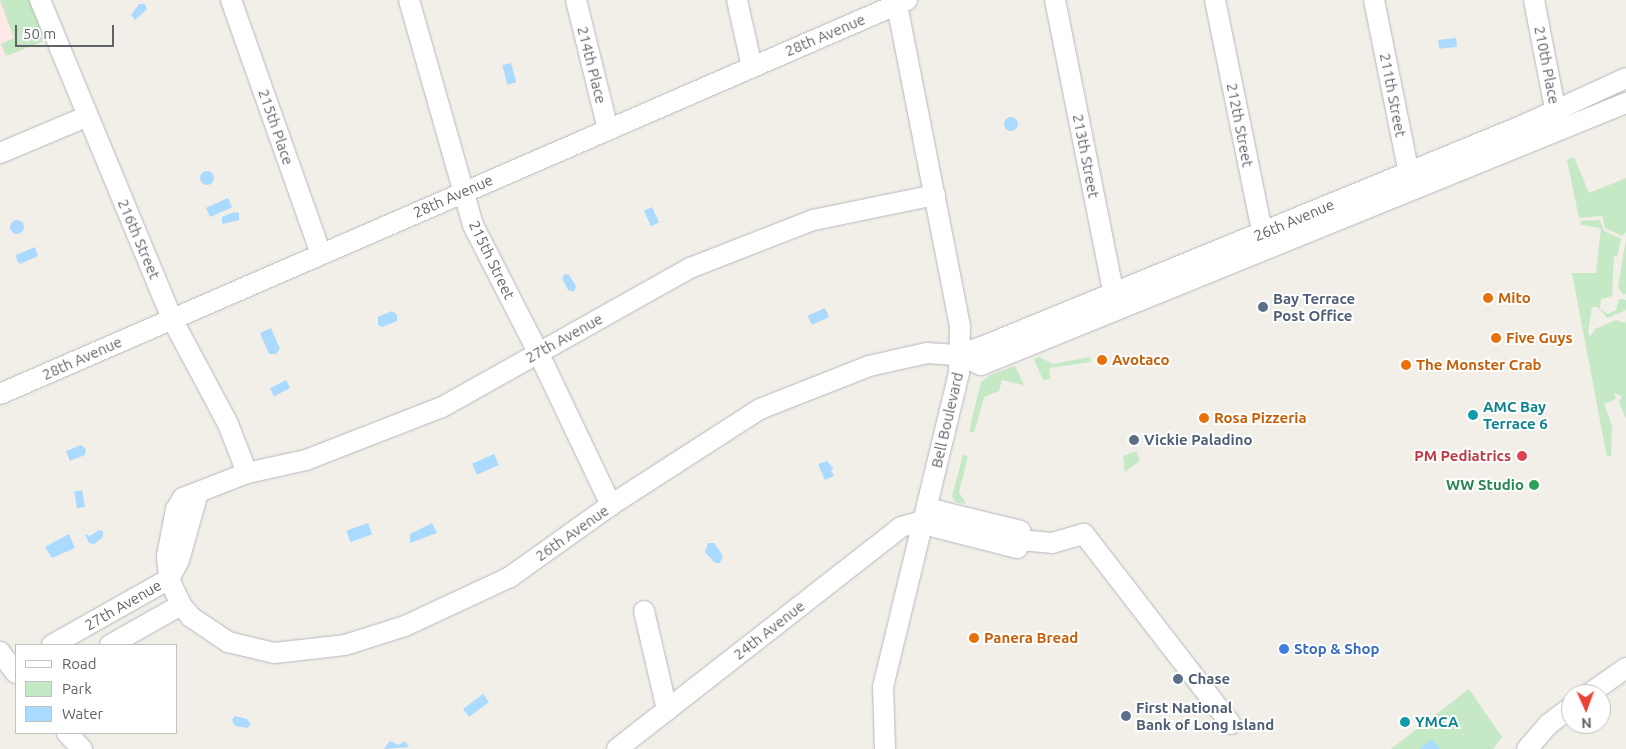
<!DOCTYPE html>
<html>
<head>
<meta charset="utf-8">
<style>
	body { margin:0 }
	#map { position:relative; width:1626px; height:749px; overflow:hidden; background:#f1efe8; font-family:Ubuntu,sans-serif }
	div>[style] { position:absolute }
	[style*='--x'] { left:calc(var(--x)*1px); top:calc(var(--y)*1px); width:calc(var(--w)*1px); rotate:calc(var(--a)*1deg) }
	.medical>* { inset:0; background:#fce8e6 }
	.green>* { inset:0; background:#c5e8c5 }
	.water>* { inset:0; background:#aadaff; transform-origin:0 0 }
	.round { border-radius:50% }
	.roads { filter:drop-shadow(0 0 1px #b5b8bc) drop-shadow(0 0 1px #b5b8bc) }
	.minor>* { height:20px; margin:-10px; padding:0 10px; transform-origin:10px; border-radius:10px; background:#fff }
	.dots>* { width:14px; height:14px; translate:-50% -50%; box-sizing:border-box; border:2px solid #fff; border-radius:50% }
	span { translate:-50% -50%; white-space:nowrap; text-align:center; line-height:1.15; -webkit-text-stroke:4px #fff; paint-order:stroke }
	.street-label { font-size:15px; color:#5f6368 }
	.service-label { font-size:15px; color:#4e5e75; font-weight:700 }
	.left { translate:0 -50%; text-align:left }
	.food-label { font-size:15px; color:#c56008; font-weight:700 }
	.culture-label { font-size:15px; color:#0d838f; font-weight:700 }
	.health-label { font-size:15px; color:#be3a42; font-weight:700 }
	.right { translate:-100% -50%; text-align:right }
	.leisure-label { font-size:15px; color:#27864d; font-weight:700 }
	.shop-label { font-size:15px; color:#366cbe; font-weight:700 }
	.legend { position:absolute; left:15px; top:644px; width:162px; height:90px; box-sizing:border-box; background:#fff; border:1px solid #bfc1c3; margin:0; padding:6px 9px; list-style:none; font-size:15px; color:#5f6368 }
	.legend li { display:flex; align-items:center; gap:10px; height:25px }
	.legend b { width:25px; border:1px solid #bfc1c3 }
	.north { position:absolute; left:1561px; top:684px; width:50px; height:50px; box-sizing:border-box; background:#fff; border:1px solid #bfc1c3; border-radius:50%; rotate:178deg; font-size:14px; font-weight:700; line-height:20px; text-align:center; color:#5f6368 }
	.north::after { content:''; display:block; margin:auto; width:18px; height:22px; background:#ea4335; clip-path:polygon(50% 0,100% 100%,50% 72%,0 100%) }
	.scale { position:absolute; left:15px; top:25px; width:99px; height:22px; box-sizing:border-box; border:2px solid #5f6368; border-top:0; padding-left:6px; font-size:15px; line-height:18px; white-space:nowrap; color:#5f6368; -webkit-text-stroke:4px #fff; paint-order:stroke }
</style>
</head>
<body>
<div id="map">
	<div class="medical">
		<i style="clip-path:polygon(0 0,29px 0,47px 40px,0 59px)"></i>
	</div>
	<div class="green">
		<i style="clip-path:polygon(0 0,29px 0,47px 40px,6px 56px,1px 44px,14px 38px)"></i>
		<i style="clip-path:polygon(1574px 157px,1589px 193px,1626px 178px,1626px 232px,1622px 236px,1605px 228px,1602px 216px,1579px 218px,1567px 160px)"></i>
		<i style="clip-path:polygon(1600px 220px,1604px 231px,1621px 239px,1617px 256px,1614px 256px,1612px 296px,1601px 299px,1600px 309px,1608px 314px,1616px 310px,1619px 299px,1626px 300px,1626px 310px,1607px 318px,1598px 307px,1592px 307px,1588px 333px,1590px 337px,1595px 329px,1616px 320px,1625px 323px,1626px 319px,1626px 419px,1619px 402px,1622px 396px,1614px 393px,1616px 399px,1604px 404px,1612px 426px,1611px 456px,1607px 457px,1572px 273px,1596px 273px,1601px 228px,1581px 225px,1580px 221px)"></i>
		<i style="clip-path:polygon(1626px 239px,1626px 294px,1623px 294px,1618px 287px)"></i>
		<i style="clip-path:polygon(1039px 357px,1053px 364px,1090px 357px,1091px 362px,1049px 368px,1050px 379px,1043px 380px,1034px 359px)"></i>
		<i style="clip-path:polygon(1015px 366px,1024px 385px,1002px 380px,999px 391px,984px 397px,974px 433px,969px 431px,981px 382px,990px 375px)"></i>
		<i style="clip-path:polygon(1136px 451px,1140px 460px,1125px 472px,1123px 456px)"></i>
		<i style="clip-path:polygon(963px 455px,968px 456px,959px 492px,966px 504px,955px 502px,952px 496px)"></i>
		<i style="clip-path:polygon(1469px 689px,1502px 737px,1493px 749px,1391px 749px)"></i>
	</div>
	<div class="water">
		<i style="clip-path:polygon(139px 4px,145px 4px,147px 9px,135px 20px,131px 15px)"></i>
		<i style="left:1456px;top:38px;width:9px;height:18px;rotate:84deg"></i>
		<i style="left:511px;top:63px;width:20px;height:9px;rotate:75deg"></i>
		<i class="round" style="left:1004px;top:117px;width:14px;height:14px"></i>
		<i class="round" style="left:200px;top:171px;width:14px;height:14px"></i>
		<i style="left:228px;top:198px;width:10px;height:24px;rotate:66deg"></i>
		<i style="left:652px;top:207px;width:17px;height:9px;rotate:65deg"></i>
		<i style="clip-path:polygon(234px 212px,239px 213px,239px 220px,222px 224px,222px 217px)"></i>
		<i class="round" style="left:10px;top:220px;width:14px;height:14px"></i>
		<i style="clip-path:polygon(35px 247px,38px 256px,20px 264px,17px 261px,16px 255px)"></i>
		<i style="clip-path:polygon(565px 274px,569px 275px,576px 286px,574px 292px,568px 290px,562px 278px)"></i>
		<i style="left:825px;top:308px;width:10px;height:19px;rotate:66deg"></i>
		<i style="clip-path:polygon(392px 311px,397px 315px,397px 321px,382px 327px,378px 325px,378px 317px)"></i>
		<i style="clip-path:polygon(271px 328px,280px 349px,276px 354px,269px 354px,260px 333px)"></i>
		<i style="left:286px;top:380px;width:9px;height:18px;rotate:63deg"></i>
		<i style="clip-path:polygon(81px 445px,86px 449px,85px 455px,70px 461px,66px 451px)"></i>
		<i style="left:494px;top:454px;width:12px;height:24px;rotate:66deg"></i>
		<i style="clip-path:polygon(827px 461px,834px 469px,831px 470px,834px 476px,825px 480px,818px 464px)"></i>
		<i style="left:82px;top:490px;width:17px;height:8px;rotate:80deg"></i>
		<i style="left:368px;top:523px;width:12px;height:23px;rotate:70deg"></i>
		<i style="clip-path:polygon(432px 523px,437px 533px,410px 543px,410px 534px)"></i>
		<i style="clip-path:polygon(99px 530px,103px 531px,103px 537px,94px 544px,89px 543px,85px 534px,90px 536px)"></i>
		<i style="clip-path:polygon(69px 534px,75px 548px,52px 558px,45px 547px)"></i>
		<i style="clip-path:polygon(708px 543px,714px 543px,723px 556px,720px 563px,715px 563px,705px 552px)"></i>
		<i style="left:483px;top:694px;width:10px;height:25px;rotate:53deg"></i>
		<i style="clip-path:polygon(235px 716px,247px 719px,251px 724px,247px 728px,235px 726px,232px 720px)"></i>
		<i style="clip-path:polygon(1432px 739px,1440px 749px,1419px 749px)"></i>
		<i style="clip-path:polygon(390px 741px,398px 745px,405px 741px,409px 747px,384px 749px)"></i>
	</div>
	<div class="roads">
		<div class="minor">
			<i style="--x:40;--y:0;--w:345;--a:67.5"></i>
			<i style="--x:172;--y:319;--w:119;--a:61.9"></i>
			<i style="--x:228;--y:424;--w:53;--a:68.8"></i>
			<i style="--x:231;--y:0;--w:269;--a:70.5"></i>
			<i style="--x:409;--y:0;--w:234;--a:74.1"></i>
			<i style="--x:473;--y:225;--w:143;--a:62.9"></i>
			<i style="--x:538;--y:352;--w:170;--a:64.5"></i>
			<i style="--x:576;--y:0;--w:133;--a:76.1"></i>
			<i style="--x:737;--y:0;--w:69;--a:77.4"></i>
			<i style="--x:1055;--y:0;--w:287;--a:78.7"></i>
			<i style="--x:1111;--y:281;--w:26;--a:67"></i>
			<i style="--x:1215;--y:0;--w:226;--a:78.5"></i>
			<i style="--x:1260;--y:221;--w:24;--a:71"></i>
			<i style="--x:1374;--y:0;--w:188;--a:78.6"></i>
			<i style="--x:1534;--y:0;--w:125;--a:79"></i>
			<i style="--x:0;--y:153;--w:95;--a:-22.8"></i>
			<i style="--x:935;--y:195;--w:125;--a:168.4"></i>
			<i style="--x:813;--y:220;--w:132;--a:158.7"></i>
			<i style="--x:690;--y:268;--w:284;--a:150.7"></i>
			<i style="--x:442;--y:407;--w:146;--a:158.7"></i>
			<i style="--x:306;--y:460;--w:60;--a:167.6"></i>
			<i style="--x:247;--y:473;--w:69;--a:158.7"></i>
			<i style="--x:183;--y:498;--w:13;--a:122"></i>
			<i style="--x:176;--y:509;--w:48;--a:100.8"></i>
			<i style="--x:167;--y:556;--w:23;--a:85"></i>
			<i style="--x:169;--y:579;--w:29;--a:65"></i>
			<i style="--x:181;--y:605;--w:16;--a:50"></i>
			<i style="--x:191;--y:617;--w:45;--a:34"></i>
			<i style="--x:228;--y:642;--w:47;--a:13.4"></i>
			<i style="--x:274;--y:653;--w:71;--a:-6.4"></i>
			<i style="--x:345;--y:645;--w:63;--a:-17.6"></i>
			<i style="--x:405;--y:626;--w:116;--a:-25"></i>
			<i style="--x:510;--y:577;--w:124;--a:-35.5"></i>
			<i style="--x:611;--y:505;--w:177;--a:-32.8"></i>
			<i style="--x:760;--y:409;--w:117;--a:-21.5"></i>
			<i style="--x:869;--y:366;--w:59;--a:-12.6"></i>
			<i style="--x:927;--y:353;--w:32;--a:4"></i>
			<i style="--x:959;--y:355;--w:32;--a:-20"></i>
			<i style="--x:989;--y:344;--w:578;--a:-22.26"></i>
			<i style="--x:1524;--y:125;--w:112;--a:-24.7"></i>
			<i style="--x:959;--y:355;--w:24;--a:24"></i>
			<i style="--x:981;--y:365;--w:696;--a:-22.11"></i>
			<i style="--x:0;--y:394;--w:989;--a:-23.48"></i>
			<i style="--x:925;--y:520;--w:12;--a:35"></i>
			<i style="--x:935;--y:527;--w:85;--a:14.4"></i>
			<i style="--x:1019;--y:540;--w:33;--a:5"></i>
			<i style="--x:1052;--y:543;--w:33;--a:-16"></i>
			<i style="--x:1084;--y:534;--w:240;--a:52.3"></i>
			<i style="--x:644;--y:611;--w:102;--a:76.9"></i>
			<i style="--x:52;--y:645;--w:134;--a:-29.4"></i>
			<i style="--x:169;--y:579;--w:21;--a:-62"></i>
			<i style="--x:179;--y:560;--w:70;--a:-74.2"></i>
			<i style="--x:110;--y:645;--w:81;--a:-29.4"></i>
			<i style="--x:0;--y:652;--w:26;--a:53"></i>
			<i style="--x:1589;--y:694;--w:45;--a:-35.1"></i>
			<i style="--x:67;--y:733;--w:22;--a:47"></i>
			<i style="--x:617;--y:749;--w:360;--a:-38"></i>
			<i style="--x:901;--y:527;--w:25;--a:-16"></i>
			<i style="--x:925;--y:520;--w:17;--a:-33"></i>
			<i style="--x:939;--y:511;--w:84;--a:13.7"></i>
			<i style="--x:885;--y:749;--w:62;--a:-91.8"></i>
			<i style="--x:883;--y:687;--w:323;--a:-76.4"></i>
			<i style="--x:959;--y:373;--w:47;--a:-88.8"></i>
			<i style="--x:960;--y:326;--w:332;--a:-101.1"></i>
			<i style="--x:1527;--y:749;--w:33;--a:-49"></i>
			<i style="--x:1549;--y:724;--w:28;--a:-38"></i>
		</div>
	</div>
	<div class="dots">
		<i style="left:1488px;top:298px;background:#e8710a"></i>
		<i style="left:1263px;top:307px;background:#5c6f8a"></i>
		<i style="left:1496px;top:338px;background:#e8710a"></i>
		<i style="left:1102px;top:360px;background:#e8710a"></i>
		<i style="left:1406px;top:365px;background:#e8710a"></i>
		<i style="left:1473px;top:415px;background:#0f9aa8"></i>
		<i style="left:1204px;top:418px;background:#e8710a"></i>
		<i style="left:1134px;top:440px;background:#5c6f8a"></i>
		<i style="left:1522px;top:456px;background:#e0444e"></i>
		<i style="left:1534px;top:485px;background:#2e9e5b"></i>
		<i style="left:974px;top:638px;background:#e8710a"></i>
		<i style="left:1284px;top:649px;background:#3f7fe0"></i>
		<i style="left:1178px;top:679px;background:#5c6f8a"></i>
		<i style="left:1126px;top:716px;background:#5c6f8a"></i>
		<i style="left:1405px;top:722px;background:#0f9aa8"></i>
	</div>
	<div class="street-label">
		<span style="left:825px;top:35px;rotate:-23deg">28th Avenue</span>
		<span style="left:592px;top:65px;rotate:76deg">214th Place</span>
		<span style="left:1547px;top:65px;rotate:79deg">210th Place</span>
		<span style="left:1393px;top:95px;rotate:79deg">211th Street</span>
		<span style="left:1240px;top:125px;rotate:79deg">212th Street</span>
		<span style="left:276px;top:127px;rotate:71deg">215th Place</span>
		<span style="left:1086px;top:156px;rotate:79deg">213th Street</span>
		<span style="left:453px;top:196px;rotate:-24deg">28th Avenue</span>
		<span style="left:1294px;top:220px;rotate:-23deg">26th Avenue</span>
		<span style="left:139px;top:239px;rotate:67deg">216th Street</span>
		<span style="left:492px;top:260px;rotate:64deg">215th Street</span>
		<span style="left:564px;top:338px;rotate:-29deg">27th Avenue</span>
		<span style="left:82px;top:358px;rotate:-24deg">28th Avenue</span>
		<span style="left:947px;top:420px;rotate:-77deg">Bell Boulevard</span>
		<span style="left:572px;top:533px;rotate:-35deg">26th Avenue</span>
		<span style="left:123px;top:605px;rotate:-30deg">27th Avenue</span>
		<span style="left:769px;top:630px;rotate:-38deg">24th Avenue</span>
	</div>
	<div class="service-label">
		<span class="left" style="left:1273px;top:307px">Bay Terrace<br>Post Office</span>
		<span class="left" style="left:1144px;top:440px">Vickie Paladino</span>
		<span class="left" style="left:1188px;top:679px">Chase</span>
		<span class="left" style="left:1136px;top:716px">First National<br>Bank of Long Island</span>
	</div>
	<div class="food-label">
		<span class="left" style="left:1498px;top:298px">Mito</span>
		<span class="left" style="left:1506px;top:338px">Five Guys</span>
		<span class="left" style="left:1112px;top:360px">Avotaco</span>
		<span class="left" style="left:1416px;top:365px">The Monster Crab</span>
		<span class="left" style="left:1214px;top:418px">Rosa Pizzeria</span>
		<span class="left" style="left:984px;top:638px">Panera Bread</span>
	</div>
	<div class="culture-label">
		<span class="left" style="left:1483px;top:415px">AMC Bay<br>Terrace 6</span>
		<span class="left" style="left:1415px;top:722px">YMCA</span>
	</div>
	<div class="health-label">
		<span class="right" style="left:1511px;top:456px">PM Pediatrics</span>
	</div>
	<div class="leisure-label">
		<span class="right" style="left:1524px;top:485px">WW Studio</span>
	</div>
	<div class="shop-label">
		<span class="left" style="left:1294px;top:649px">Stop &amp; Shop</span>
	</div>
	<ul class="legend">
	<li><b style="height:6px;background:#fff"></b>Road</li>
	<li><b style="height:14px;background:#c5e8c5"></b>Park</li>
	<li><b style="height:14px;background:#aadaff"></b>Water</li>
	</ul>
	<div class="north">N</div>
	<div class="scale">50 m</div>
</div>
</body>
</html>
